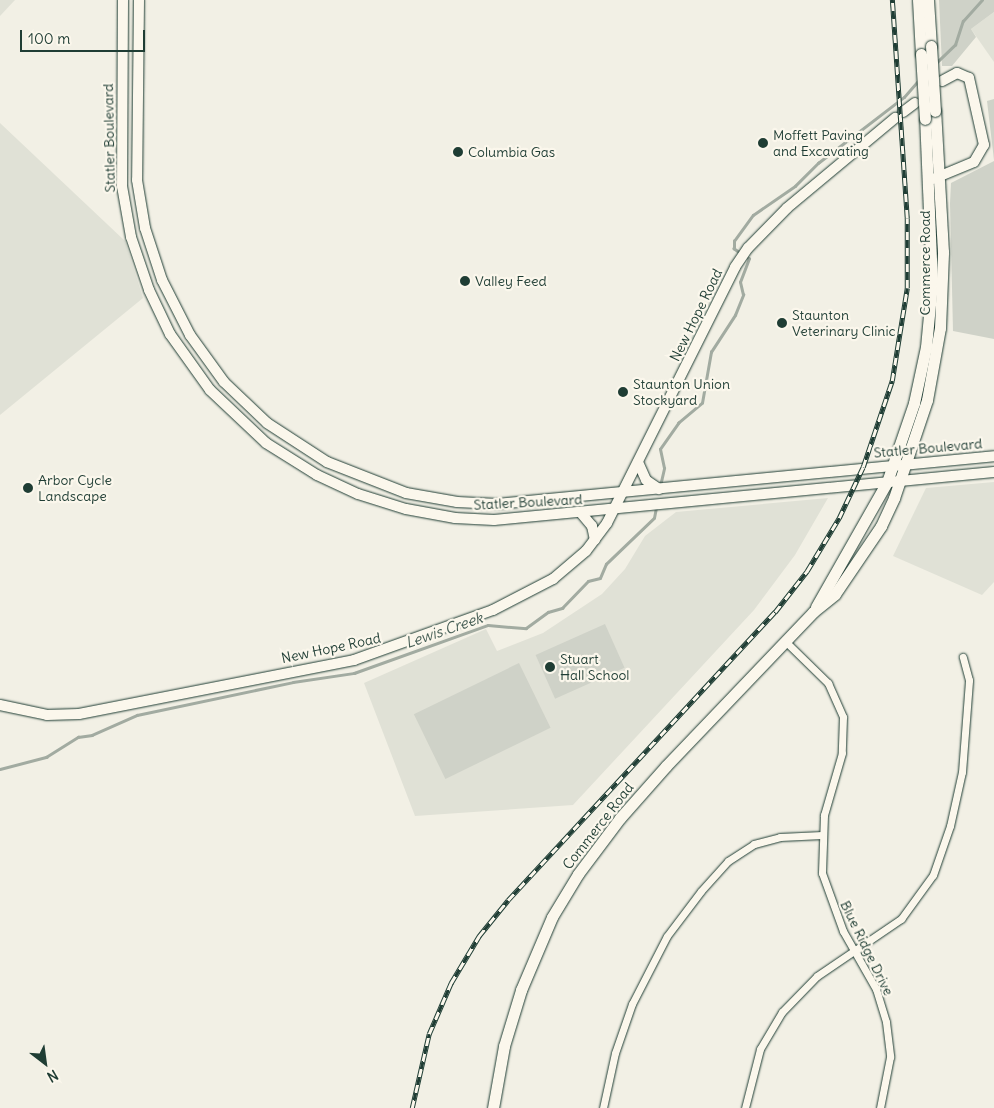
<!DOCTYPE html>
<html>
<head>
<meta charset="utf-8">
<style>
	body { margin:0 }
	#map { position:relative; width:994px; height:1108px; overflow:hidden; background:#f2f0e5; font-family:Delius,sans-serif }
	div>[style] { position:absolute }
	[style*='--x'] { left:calc(var(--x)*1px); top:calc(var(--y)*1px); width:calc(var(--w)*1px); rotate:calc(var(--a)*1deg) }
	.built>* { inset:0; background:#e0e1d6 }
	.green>* { inset:0; background:#cfd2c8; transform-origin:0 0 }
	.stream>* { height:2.5px; margin:-1.25px; padding:0 1.25px; transform-origin:1.25px; border-radius:1.25px; background:#a2aba1 }
	.roads { filter:drop-shadow(0 0 1px #1f3d34) drop-shadow(0 0 1px #1f3d34) }
	.street>* { height:7px; margin:-3.5px; padding:0 3.5px; transform-origin:3.5px; border-radius:3.5px; background:#fbf7ec }
	.secondary>* { height:10px; margin:-5px; padding:0 5px; transform-origin:5px; border-radius:5px; background:#fbf7ec }
	.primary>* { height:11px; margin:-5.5px; padding:0 5.5px; transform-origin:5.5px; border-radius:5.5px; background:#fbf7ec }
	.rail>* { height:4.5px; margin-top:-2.25px; transform-origin:0; background:repeating-linear-gradient(90deg,#fbf7ec 0 8px,#1f3d34 0 16px); box-sizing:border-box; border-block:1px solid #1f3d34 }
	.bridges { filter:drop-shadow(0 0 1px #1f3d34) drop-shadow(0 0 1px #1f3d34) }
	.primary-bridge>* { height:11px; margin:-5.5px; padding:0 5.5px; transform-origin:5.5px; border-radius:5.5px; background:#fbf7ec }
	.dots>* { width:14px; height:14px; translate:-50% -50%; box-sizing:border-box; border:2px solid #fbf7ec; border-radius:50% }
	span { translate:-50% -50%; white-space:nowrap; text-align:center; line-height:1.15; -webkit-text-stroke:4.5px #fbf7ec; paint-order:stroke }
	.poi-label { font-size:14px; color:#1f3d34 }
	.left { translate:0 -50%; text-align:left }
	.street-label { font-size:14px; color:#1f3d34 }
	.water-label { font-size:15px; color:#465e55; font-style:italic }
	.north { position:absolute; left:20px; top:1038px; width:50px; height:50px; -webkit-text-stroke:4px #fbf7ec; paint-order:stroke; rotate:150deg; font-size:14px; font-weight:700; line-height:20px; text-align:center; color:#1f3d34 }
	.north::after { content:''; display:block; margin:auto; width:18px; height:22px; background:#1f3d34; clip-path:polygon(50% 0,100% 100%,50% 72%,0 100%) }
	.scale { position:absolute; left:20px; top:30px; width:125px; height:22px; box-sizing:border-box; border:2px solid #1f3d34; border-top:0; padding-left:6px; font-size:15px; line-height:18px; white-space:nowrap; color:#1f3d34; -webkit-text-stroke:4px #fbf7ec; paint-order:stroke }
</style>
</head>
<body>
<div id="map">
	<div class="built">
		<i style="clip-path:polygon(0 0,15px 0,0 16px)"></i>
		<i style="clip-path:polygon(994px 12px,994px 62px,971px 29px)"></i>
		<i style="clip-path:polygon(0 123px,125px 241px,143px 298px,0 415px)"></i>
		<i style="clip-path:polygon(994px 482px,994px 582px,982px 595px,893px 556px,926px 488px)"></i>
		<i style="clip-path:polygon(828px 498px,795px 555px,754px 610px,573px 805px,415px 816px,364px 683px,486px 629px,497px 651px,543px 633px,602px 594px,625px 569px,645px 536px,676px 512px)"></i>
	</div>
	<div class="green">
		<i style="clip-path:polygon(939px 0,994px 0,994px 12px,971px 29px,976px 37px,952px 66px,942px 66px)"></i>
		<i style="clip-path:polygon(994px 99px,994px 160px,987px 101px)"></i>
		<i style="clip-path:polygon(994px 161px,994px 339px,953px 331px,950px 203px,951px 183px)"></i>
		<i style="left:605px;top:624px;width:48px;height:76px;rotate:66deg"></i>
		<i style="left:519px;top:663px;width:72px;height:117px;rotate:64deg"></i>
	</div>
	<div class="stream">
		<i style="--x:935;--y:64;--w:28;--a:-44"></i>
		<i style="--x:955;--y:45;--w:25;--a:-72"></i>
		<i style="--x:963;--y:21;--w:28;--a:-48"></i>
		<i style="--x:741;--y:254;--w:9;--a:-144"></i>
		<i style="--x:734;--y:249;--w:8;--a:-90"></i>
		<i style="--x:734;--y:241;--w:32;--a:-54"></i>
		<i style="--x:753;--y:215;--w:51;--a:-34.6"></i>
		<i style="--x:795;--y:186;--w:33;--a:-45"></i>
		<i style="--x:818;--y:163;--w:108;--a:-37.5"></i>
		<i style="--x:904;--y:97;--w:23;--a:-49"></i>
		<i style="--x:660;--y:486;--w:18;--a:-77"></i>
		<i style="--x:664;--y:468;--w:19;--a:-102"></i>
		<i style="--x:660;--y:449;--w:32;--a:-55"></i>
		<i style="--x:678;--y:423;--w:31;--a:-40"></i>
		<i style="--x:702;--y:403;--w:52;--a:-80"></i>
		<i style="--x:711;--y:352;--w:44;--a:-57"></i>
		<i style="--x:735;--y:315;--w:22;--a:-68"></i>
		<i style="--x:743;--y:295;--w:13;--a:-103"></i>
		<i style="--x:740;--y:282;--w:25;--a:-69"></i>
		<i style="--x:749;--y:259;--w:4;--a:-146"></i>
		<i style="--x:0;--y:769;--w:48;--a:-14.6"></i>
		<i style="--x:46;--y:757;--w:38;--a:-32"></i>
		<i style="--x:78;--y:737;--w:14;--a:-8"></i>
		<i style="--x:92;--y:735;--w:49;--a:-24"></i>
		<i style="--x:137;--y:715;--w:159;--a:-11.9"></i>
		<i style="--x:293;--y:682;--w:62;--a:-8.4"></i>
		<i style="--x:354;--y:673;--w:142;--a:-19.7"></i>
		<i style="--x:488;--y:625;--w:38;--a:5"></i>
		<i style="--x:526;--y:628;--w:27;--a:-36"></i>
		<i style="--x:548;--y:612;--w:15;--a:-16"></i>
		<i style="--x:562;--y:608;--w:37;--a:-46"></i>
		<i style="--x:588;--y:581;--w:12;--a:-14"></i>
		<i style="--x:600;--y:578;--w:15;--a:-67"></i>
		<i style="--x:606;--y:564;--w:66;--a:-43.8"></i>
		<i style="--x:654;--y:518;--w:10;--a:-79"></i>
	</div>
	<div class="roads">
		<div class="street">
			<i style="--x:786;--y:642;--w:59;--a:44.3"></i>
			<i style="--x:828;--y:683;--w:37;--a:66"></i>
			<i style="--x:843;--y:717;--w:36;--a:92"></i>
			<i style="--x:842;--y:753;--w:65;--a:106.2"></i>
			<i style="--x:824;--y:815;--w:58;--a:92"></i>
			<i style="--x:822;--y:873;--w:62;--a:70.1"></i>
			<i style="--x:843;--y:931;--w:67;--a:60.4"></i>
			<i style="--x:876;--y:989;--w:34;--a:73"></i>
			<i style="--x:886;--y:1022;--w:35;--a:83"></i>
			<i style="--x:890;--y:1057;--w:52;--a:101.1"></i>
			<i style="--x:603;--y:1108;--w:56;--a:-77.7"></i>
			<i style="--x:615;--y:1053;--w:52;--a:-70.9"></i>
			<i style="--x:632;--y:1004;--w:76;--a:-62.8"></i>
			<i style="--x:667;--y:936;--w:56;--a:-52.9"></i>
			<i style="--x:701;--y:891;--w:40;--a:-48"></i>
			<i style="--x:728;--y:861;--w:31;--a:-33"></i>
			<i style="--x:754;--y:844;--w:27;--a:-15"></i>
			<i style="--x:780;--y:837;--w:42;--a:-2.7"></i>
			<i style="--x:745;--y:1108;--w:61;--a:-75.7"></i>
			<i style="--x:760;--y:1049;--w:43;--a:-59.3"></i>
			<i style="--x:782;--y:1012;--w:50;--a:-45.8"></i>
			<i style="--x:817;--y:976;--w:102;--a:-34.2"></i>
			<i style="--x:901;--y:919;--w:54;--a:-54"></i>
			<i style="--x:933;--y:875;--w:52;--a:-70.9"></i>
			<i style="--x:950;--y:826;--w:55;--a:-77.5"></i>
			<i style="--x:962;--y:772;--w:92;--a:-85.6"></i>
			<i style="--x:969;--y:680;--w:24;--a:-105"></i>
		</div>
		<div class="secondary">
			<i style="--x:123;--y:0;--w:186;--a:90.3"></i>
			<i style="--x:122;--y:186;--w:52;--a:80"></i>
			<i style="--x:131;--y:237;--w:56;--a:71.2"></i>
			<i style="--x:149;--y:290;--w:49;--a:64.5"></i>
			<i style="--x:170;--y:334;--w:69;--a:54.5"></i>
			<i style="--x:210;--y:390;--w:77;--a:43.4"></i>
			<i style="--x:266;--y:443;--w:60;--a:32.1"></i>
			<i style="--x:317;--y:475;--w:45;--a:24.9"></i>
			<i style="--x:358;--y:494;--w:50;--a:17.4"></i>
			<i style="--x:406;--y:509;--w:50;--a:10.4"></i>
			<i style="--x:455;--y:518;--w:39;--a:3"></i>
			<i style="--x:494;--y:520;--w:502;--a:-5.48"></i>
			<i style="--x:139;--y:0;--w:180;--a:90.6"></i>
			<i style="--x:137;--y:180;--w:49;--a:80.5"></i>
			<i style="--x:145;--y:228;--w:55;--a:71.9"></i>
			<i style="--x:162;--y:280;--w:62;--a:63"></i>
			<i style="--x:190;--y:335;--w:58;--a:54.1"></i>
			<i style="--x:224;--y:382;--w:59;--a:43.6"></i>
			<i style="--x:267;--y:423;--w:72;--a:33"></i>
			<i style="--x:327;--y:462;--w:85;--a:21.4"></i>
			<i style="--x:406;--y:493;--w:52;--a:10"></i>
			<i style="--x:457;--y:502;--w:40;--a:2.9"></i>
			<i style="--x:497;--y:504;--w:499;--a:-5.5"></i>
			<i style="--x:903;--y:112;--w:15;--a:-37"></i>
			<i style="--x:933;--y:179;--w:44;--a:-22.5"></i>
			<i style="--x:974;--y:162;--w:20;--a:-60"></i>
			<i style="--x:984;--y:145;--w:69;--a:-102.6"></i>
			<i style="--x:969;--y:78;--w:13;--a:-157"></i>
			<i style="--x:957;--y:73;--w:17;--a:152"></i>
			<i style="--x:638;--y:462;--w:20;--a:66"></i>
			<i style="--x:646;--y:480;--w:16;--a:35"></i>
			<i style="--x:581;--y:513;--w:17;--a:50"></i>
			<i style="--x:592;--y:526;--w:14;--a:78"></i>
			<i style="--x:0;--y:705;--w:48;--a:12"></i>
			<i style="--x:47;--y:715;--w:32;--a:-2"></i>
			<i style="--x:79;--y:714;--w:280;--a:-11.1"></i>
			<i style="--x:354;--y:660;--w:148;--a:-19.8"></i>
			<i style="--x:493;--y:610;--w:68;--a:-27.3"></i>
			<i style="--x:553;--y:579;--w:43;--a:-40.3"></i>
			<i style="--x:586;--y:551;--w:35;--a:-53"></i>
			<i style="--x:607;--y:523;--w:286;--a:-63.4"></i>
			<i style="--x:735;--y:267;--w:23;--a:-56"></i>
			<i style="--x:748;--y:248;--w:56;--a:-45.7"></i>
			<i style="--x:787;--y:208;--w:141;--a:-39.8"></i>
		</div>
		<div class="primary">
			<i style="--x:918;--y:0;--w:54;--a:86.8"></i>
			<i style="--x:928;--y:0;--w:46;--a:86.3"></i>
			<i style="--x:816;--y:607;--w:144;--a:-60.4"></i>
			<i style="--x:887;--y:482;--w:83;--a:-71.1"></i>
			<i style="--x:914;--y:403;--w:57;--a:-77.9"></i>
			<i style="--x:926;--y:347;--w:64;--a:-84.6"></i>
			<i style="--x:932;--y:283;--w:164;--a:-92.4"></i>
			<i style="--x:493;--y:1108;--w:63;--a:-79.9"></i>
			<i style="--x:504;--y:1046;--w:59;--a:-73.1"></i>
			<i style="--x:521;--y:990;--w:79;--a:-67"></i>
			<i style="--x:552;--y:917;--w:50;--a:-58.8"></i>
			<i style="--x:578;--y:874;--w:70;--a:-53.1"></i>
			<i style="--x:620;--y:818;--w:69;--a:-48.5"></i>
			<i style="--x:666;--y:766;--w:213;--a:-46.3"></i>
			<i style="--x:813;--y:612;--w:28;--a:-39"></i>
			<i style="--x:835;--y:594;--w:82;--a:-55.9"></i>
			<i style="--x:881;--y:526;--w:31;--a:-65"></i>
			<i style="--x:894;--y:498;--w:103;--a:-71.4"></i>
			<i style="--x:927;--y:400;--w:73;--a:-79.8"></i>
			<i style="--x:940;--y:328;--w:76;--a:-87.7"></i>
			<i style="--x:943;--y:252;--w:141;--a:-93.2"></i>
		</div>
	</div>
	<div class="rail">
		<i style="--x:412;--y:1108;--w:76;--a:-77.1"></i>
		<i style="--x:429;--y:1034;--w:56;--a:-66.7"></i>
		<i style="--x:451;--y:983;--w:55;--a:-59.2"></i>
		<i style="--x:479;--y:936;--w:46;--a:-51.1"></i>
		<i style="--x:508;--y:900;--w:393;--a:-47.2"></i>
		<i style="--x:775;--y:612;--w:52;--a:-52"></i>
		<i style="--x:807;--y:571;--w:62;--a:-58.9"></i>
		<i style="--x:839;--y:518;--w:56;--a:-64.8"></i>
		<i style="--x:863;--y:467;--w:91;--a:-71.4"></i>
		<i style="--x:892;--y:381;--w:94;--a:-80.8"></i>
		<i style="--x:907;--y:288;--w:70;--a:-90"></i>
		<i style="--x:907;--y:218;--w:219;--a:-93.9"></i>
	</div>
	<div class="bridges">
		<div class="primary-bridge">
			<i style="--x:931;--y:46;--w:65;--a:86.5"></i>
			<i style="--x:921;--y:54;--w:65;--a:86.5"></i>
		</div>
	</div>
	<div class="dots">
		<i style="left:763px;top:143px;background:#1f3d34"></i>
		<i style="left:458px;top:152px;background:#1f3d34"></i>
		<i style="left:465px;top:281px;background:#1f3d34"></i>
		<i style="left:782px;top:323px;background:#1f3d34"></i>
		<i style="left:623px;top:392px;background:#1f3d34"></i>
		<i style="left:28px;top:488px;background:#1f3d34"></i>
		<i style="left:550px;top:667px;background:#1f3d34"></i>
	</div>
	<div class="poi-label">
		<span class="left" style="left:773px;top:143px">Moffett Paving<br>and Excavating</span>
		<span class="left" style="left:468px;top:152px">Columbia Gas</span>
		<span class="left" style="left:475px;top:281px">Valley Feed</span>
		<span class="left" style="left:792px;top:323px">Staunton<br>Veterinary Clinic</span>
		<span class="left" style="left:633px;top:392px">Staunton Union<br>Stockyard</span>
		<span class="left" style="left:38px;top:488px">Arbor Cycle<br>Landscape</span>
		<span class="left" style="left:560px;top:667px">Stuart<br>Hall School</span>
	</div>
	<div class="street-label">
		<span style="left:109px;top:138px;rotate:-91deg">Statler Boulevard</span>
		<span style="left:925px;top:263px;rotate:-90deg">Commerce Road</span>
		<span style="left:696px;top:315px;rotate:-64deg">New Hope Road</span>
		<span style="left:928px;top:448px;rotate:-5deg">Statler Boulevard</span>
		<span style="left:528px;top:502px;rotate:-3deg">Statler Boulevard</span>
		<span style="left:331px;top:648px;rotate:-12deg">New Hope Road</span>
		<span style="left:598px;top:826px;rotate:-52deg">Commerce Road</span>
		<span style="left:867px;top:948px;rotate:64deg">Blue Ridge Drive</span>
	</div>
	<div class="water-label">
		<span style="left:444px;top:630px;rotate:-19deg">Lewis Creek</span>
	</div>
	<div class="north">N</div>
	<div class="scale">100 m</div>
</div>
</body>
</html>
